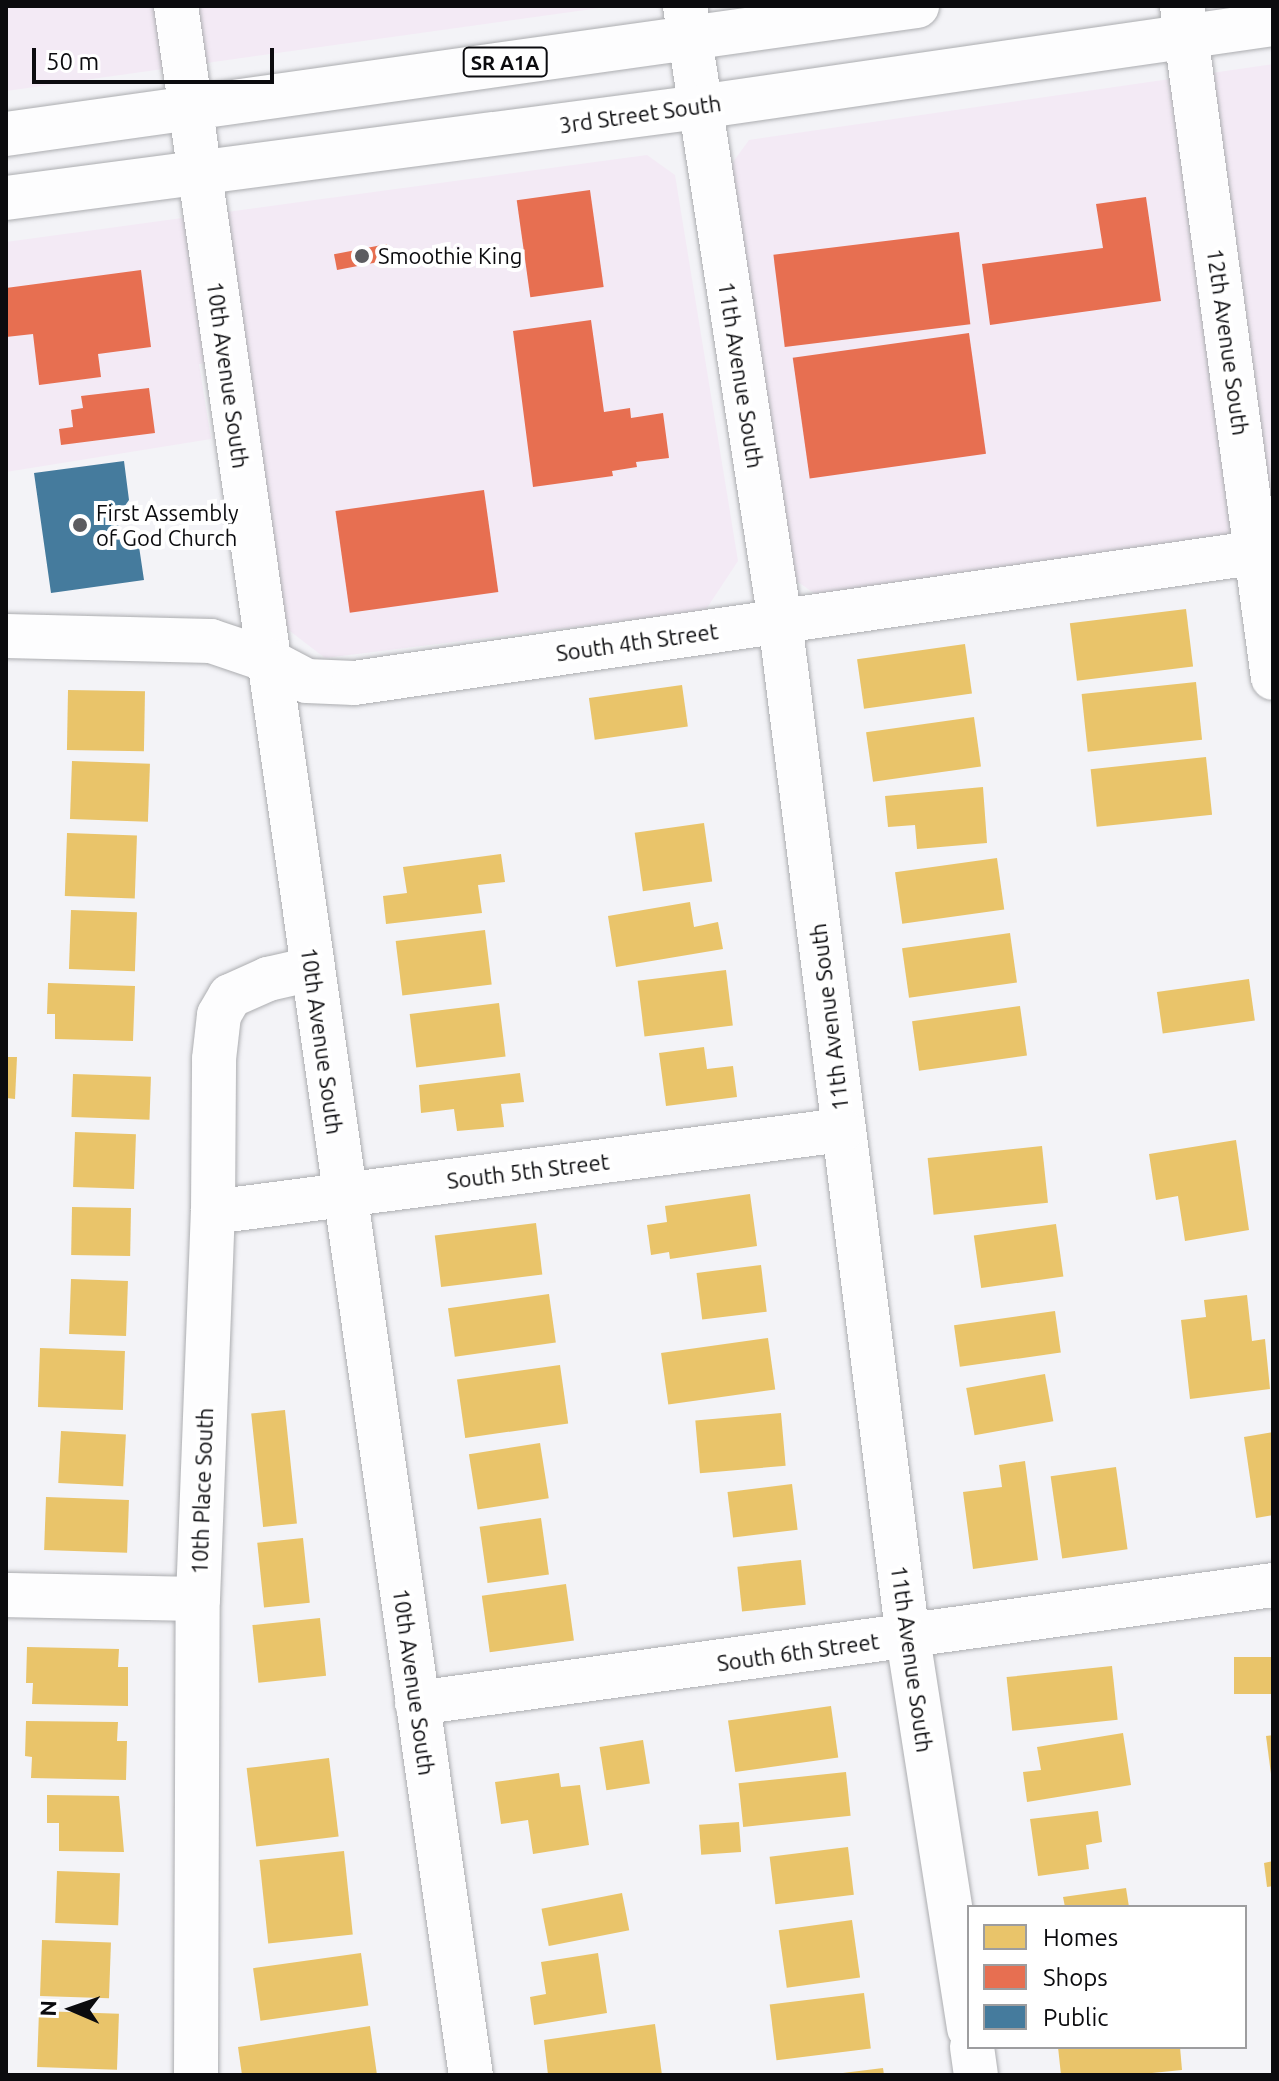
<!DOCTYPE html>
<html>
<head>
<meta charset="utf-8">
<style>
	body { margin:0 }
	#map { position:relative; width:1279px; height:2081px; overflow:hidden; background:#f3f3f7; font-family:Ubuntu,sans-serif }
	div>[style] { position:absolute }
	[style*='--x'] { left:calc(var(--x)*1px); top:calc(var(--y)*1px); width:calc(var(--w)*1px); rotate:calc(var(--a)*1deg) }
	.commercial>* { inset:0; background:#f3eaf5 }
	.homes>* { inset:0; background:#e9c46a; transform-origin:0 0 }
	.shops>* { inset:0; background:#e76f51; transform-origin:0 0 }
	.public>* { inset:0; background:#457b9d }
	.roads { filter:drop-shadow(0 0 2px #acadb0) drop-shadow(0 0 2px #acadb0) }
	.minor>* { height:44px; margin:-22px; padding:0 22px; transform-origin:22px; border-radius:22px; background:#fdfdfe }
	.major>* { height:44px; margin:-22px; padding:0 22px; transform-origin:22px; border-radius:22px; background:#fdfdfe }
	.dots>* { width:22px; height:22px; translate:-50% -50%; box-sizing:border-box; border:4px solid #fff; border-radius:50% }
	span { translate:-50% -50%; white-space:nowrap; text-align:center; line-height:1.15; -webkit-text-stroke:8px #fff; paint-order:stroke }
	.shield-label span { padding:2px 6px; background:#fff; border:2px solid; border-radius:6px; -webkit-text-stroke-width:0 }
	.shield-label { font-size:20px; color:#0b0b0e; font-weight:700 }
	.street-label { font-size:22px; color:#0b0b0e }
	.poi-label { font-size:22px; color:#0b0b0e }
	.left { translate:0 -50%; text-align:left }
	.frame { position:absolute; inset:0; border:8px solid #0b0b0e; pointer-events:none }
	.legend { position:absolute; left:967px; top:1905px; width:280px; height:144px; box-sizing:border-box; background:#fff; border:2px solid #9d9d9f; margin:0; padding:10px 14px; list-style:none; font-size:24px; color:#0b0b0e }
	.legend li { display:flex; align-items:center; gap:16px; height:40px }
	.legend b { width:40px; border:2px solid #9d9d9f }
	.north { position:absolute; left:32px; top:1969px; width:80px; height:80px; -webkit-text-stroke:6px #fff; paint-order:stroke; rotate:272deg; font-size:22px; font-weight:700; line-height:32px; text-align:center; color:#0b0b0e }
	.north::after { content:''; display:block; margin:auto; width:28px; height:36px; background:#0b0b0e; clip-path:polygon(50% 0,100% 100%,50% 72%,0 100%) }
	.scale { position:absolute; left:32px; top:48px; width:242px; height:36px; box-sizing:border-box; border:4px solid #0b0b0e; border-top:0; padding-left:10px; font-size:24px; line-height:28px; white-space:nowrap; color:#0b0b0e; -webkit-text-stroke:6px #fff; paint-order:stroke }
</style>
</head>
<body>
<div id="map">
	<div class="commercial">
		<i style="clip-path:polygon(6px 6px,614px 6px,6px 91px)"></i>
		<i style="clip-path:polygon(1273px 64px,1273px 530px,818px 596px,788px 575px,728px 169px,749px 140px)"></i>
		<i style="clip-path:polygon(647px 155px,675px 175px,738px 561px,705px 611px,325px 658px,286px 628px,244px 357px,199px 364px,211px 439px,6px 472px,6px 242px)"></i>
	</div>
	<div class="homes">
		<i style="left:1186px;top:609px;width:58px;height:117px;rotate:83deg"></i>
		<i style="left:965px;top:644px;width:50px;height:109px;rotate:82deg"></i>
		<i style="left:1196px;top:682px;width:58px;height:115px;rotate:84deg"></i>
		<i style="left:682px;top:685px;width:42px;height:94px;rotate:82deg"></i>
		<i style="left:68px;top:690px;width:77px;height:60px;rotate:1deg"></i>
		<i style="left:974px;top:717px;width:50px;height:109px;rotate:82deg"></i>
		<i style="left:1206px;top:757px;width:58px;height:116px;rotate:84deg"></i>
		<i style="left:72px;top:761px;width:78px;height:58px;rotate:2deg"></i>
		<i style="clip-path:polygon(983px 787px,987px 843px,917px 849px,915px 825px,888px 827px,885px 796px)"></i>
		<i style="left:704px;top:823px;width:59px;height:70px;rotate:82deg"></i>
		<i style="left:67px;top:833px;width:70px;height:63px;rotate:2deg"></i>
		<i style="clip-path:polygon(501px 854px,505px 882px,478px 885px,482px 913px,386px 924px,383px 896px,407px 893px,403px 867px)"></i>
		<i style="left:997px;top:858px;width:52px;height:103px;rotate:82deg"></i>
		<i style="clip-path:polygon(690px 902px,694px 927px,718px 922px,723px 949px,616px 967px,608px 916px)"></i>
		<i style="left:71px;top:910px;width:66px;height:59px;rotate:2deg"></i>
		<i style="left:485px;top:930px;width:55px;height:90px;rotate:83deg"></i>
		<i style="left:1010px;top:933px;width:50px;height:109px;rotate:82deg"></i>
		<i style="left:726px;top:970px;width:56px;height:89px;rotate:83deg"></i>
		<i style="left:1249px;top:979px;width:42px;height:93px;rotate:82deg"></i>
		<i style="clip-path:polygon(48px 983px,135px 986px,133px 1041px,55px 1039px,55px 1014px,47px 1014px)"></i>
		<i style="left:499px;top:1003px;width:54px;height:90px;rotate:83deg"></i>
		<i style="left:1020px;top:1006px;width:50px;height:109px;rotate:82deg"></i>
		<i style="clip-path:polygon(704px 1047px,707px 1069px,733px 1066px,737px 1097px,666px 1106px,659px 1053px)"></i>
		<i style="clip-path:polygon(6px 1057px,17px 1057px,15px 1099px,6px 1098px)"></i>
		<i style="clip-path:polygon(520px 1073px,524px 1102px,501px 1104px,504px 1127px,457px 1131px,454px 1109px,421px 1113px,419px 1085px)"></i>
		<i style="left:73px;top:1074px;width:78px;height:43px;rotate:2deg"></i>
		<i style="left:75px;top:1132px;width:61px;height:55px;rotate:2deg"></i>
		<i style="clip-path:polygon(1236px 1140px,1249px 1230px,1185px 1241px,1178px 1196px,1156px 1200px,1149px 1154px)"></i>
		<i style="left:1042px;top:1146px;width:57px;height:115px;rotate:84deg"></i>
		<i style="clip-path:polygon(750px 1194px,757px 1246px,670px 1259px,669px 1252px,651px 1255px,647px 1225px,667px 1222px,665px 1206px)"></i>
		<i style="left:72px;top:1207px;width:59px;height:48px;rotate:1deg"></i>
		<i style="left:536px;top:1223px;width:52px;height:102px;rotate:83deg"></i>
		<i style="left:1056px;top:1224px;width:53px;height:83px;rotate:82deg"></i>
		<i style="left:761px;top:1265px;width:47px;height:65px;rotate:83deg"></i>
		<i style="left:71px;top:1279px;width:57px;height:55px;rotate:2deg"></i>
		<i style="left:549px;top:1294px;width:49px;height:102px;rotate:82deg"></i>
		<i style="clip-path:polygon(1247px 1295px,1252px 1341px,1265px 1339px,1270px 1389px,1190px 1399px,1181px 1320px,1206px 1317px,1204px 1300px)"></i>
		<i style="left:1055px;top:1311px;width:42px;height:102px;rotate:82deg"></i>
		<i style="left:768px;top:1338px;width:52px;height:108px;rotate:82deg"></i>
		<i style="left:40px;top:1348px;width:85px;height:59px;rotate:2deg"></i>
		<i style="left:560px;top:1365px;width:59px;height:104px;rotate:82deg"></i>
		<i style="left:1045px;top:1374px;width:48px;height:80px;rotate:80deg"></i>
		<i style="left:285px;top:1410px;width:114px;height:34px;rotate:84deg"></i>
		<i style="left:781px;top:1413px;width:53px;height:86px;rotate:85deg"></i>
		<i style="left:61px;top:1431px;width:65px;height:52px;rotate:3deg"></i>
		<i style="clip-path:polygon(1273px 1432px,1273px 1515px,1256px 1518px,1244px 1437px)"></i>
		<i style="left:540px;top:1443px;width:56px;height:72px;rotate:81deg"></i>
		<i style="clip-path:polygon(1025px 1461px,1038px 1560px,973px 1569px,963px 1492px,1002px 1487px,999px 1465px)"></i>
		<i style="left:1116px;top:1467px;width:83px;height:66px;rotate:82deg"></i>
		<i style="left:792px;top:1484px;width:46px;height:65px;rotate:83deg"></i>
		<i style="left:46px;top:1497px;width:83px;height:53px;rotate:2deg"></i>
		<i style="left:541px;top:1518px;width:57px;height:62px;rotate:82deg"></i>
		<i style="left:303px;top:1538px;width:65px;height:46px;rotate:84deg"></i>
		<i style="left:801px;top:1560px;width:45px;height:64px;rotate:84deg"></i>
		<i style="left:566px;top:1584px;width:57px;height:85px;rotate:82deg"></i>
		<i style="left:320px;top:1618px;width:58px;height:68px;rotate:84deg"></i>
		<i style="clip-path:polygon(27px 1647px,119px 1649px,118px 1667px,128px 1667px,128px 1706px,32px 1704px,33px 1683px,26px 1683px)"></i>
		<i style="left:1273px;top:1657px;width:37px;height:39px;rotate:90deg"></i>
		<i style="left:1112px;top:1666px;width:54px;height:106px;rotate:84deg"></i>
		<i style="left:831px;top:1706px;width:52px;height:104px;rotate:82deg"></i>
		<i style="clip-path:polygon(26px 1721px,118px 1722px,117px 1741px,127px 1741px,126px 1780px,31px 1778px,32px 1757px,25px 1756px)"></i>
		<i style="clip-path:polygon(1123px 1733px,1131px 1785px,1027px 1802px,1023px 1772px,1041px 1770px,1037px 1747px)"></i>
		<i style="clip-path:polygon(1273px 1735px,1273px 1774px,1271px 1774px,1266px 1736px)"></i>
		<i style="left:643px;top:1740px;width:44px;height:44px;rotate:81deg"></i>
		<i style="left:329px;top:1758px;width:79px;height:83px;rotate:83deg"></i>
		<i style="left:846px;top:1772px;width:44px;height:108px;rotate:84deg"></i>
		<i style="clip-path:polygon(559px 1773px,561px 1787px,580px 1785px,589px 1845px,533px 1854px,528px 1820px,501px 1824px,495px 1782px)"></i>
		<i style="clip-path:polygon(47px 1795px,119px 1796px,124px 1852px,59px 1851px,59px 1823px,47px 1823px)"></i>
		<i style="clip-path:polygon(1098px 1811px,1102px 1842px,1086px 1845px,1089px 1869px,1038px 1876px,1030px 1819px)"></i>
		<i style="left:739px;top:1822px;width:30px;height:40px;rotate:86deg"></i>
		<i style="left:848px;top:1847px;width:48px;height:79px;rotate:83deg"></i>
		<i style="left:344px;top:1851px;width:84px;height:85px;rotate:84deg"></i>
		<i style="clip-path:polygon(1273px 1861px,1273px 1886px,1267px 1887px,1264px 1863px)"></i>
		<i style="left:57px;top:1871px;width:63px;height:52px;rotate:2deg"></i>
		<i style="clip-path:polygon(1126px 1888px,1129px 1907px,1065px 1907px,1063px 1897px)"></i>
		<i style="left:622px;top:1893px;width:38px;height:82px;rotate:79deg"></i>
		<i style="left:852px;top:1920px;width:58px;height:74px;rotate:82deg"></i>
		<i style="left:42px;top:1940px;width:69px;height:56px;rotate:2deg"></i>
		<i style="left:361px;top:1953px;width:53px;height:109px;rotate:82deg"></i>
		<i style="clip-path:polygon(598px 1953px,607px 2013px,534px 2025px,530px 1997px,546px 1994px,541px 1962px)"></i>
		<i style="left:864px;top:1993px;width:56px;height:95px;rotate:83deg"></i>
		<i style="left:39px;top:2011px;width:80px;height:56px;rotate:2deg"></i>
		<i style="clip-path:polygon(655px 2024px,662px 2075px,548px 2075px,544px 2040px)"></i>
		<i style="clip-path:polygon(370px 2026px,377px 2075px,242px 2075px,238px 2047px)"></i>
		<i style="clip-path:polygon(1058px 2047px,1180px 2047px,1182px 2070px,1132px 2075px,1061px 2075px)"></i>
		<i style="clip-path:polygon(883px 2068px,884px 2075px,843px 2075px,843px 2073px)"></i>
	</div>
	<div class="shops">
		<i style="left:590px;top:190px;width:98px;height:74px;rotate:82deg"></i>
		<i style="clip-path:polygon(1146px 197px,1161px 301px,990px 325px,982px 264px,1103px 248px,1096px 204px)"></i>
		<i style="left:959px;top:232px;width:93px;height:187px;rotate:83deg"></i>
		<i style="left:387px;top:244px;width:16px;height:54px;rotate:79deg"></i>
		<i style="clip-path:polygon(141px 270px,151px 347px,98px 354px,101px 377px,39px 385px,33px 334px,6px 337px,6px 288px)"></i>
		<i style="clip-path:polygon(591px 320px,604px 412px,630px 408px,631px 418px,663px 413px,669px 458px,636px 462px,637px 467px,612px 471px,613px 476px,533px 487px,513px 331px)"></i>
		<i style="left:969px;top:333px;width:122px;height:178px;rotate:82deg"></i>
		<i style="clip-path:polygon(149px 388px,155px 433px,61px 445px,59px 429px,73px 427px,71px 410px,83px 408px,81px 396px)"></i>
		<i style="left:484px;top:490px;width:103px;height:150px;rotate:82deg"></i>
	</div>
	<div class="public">
		<i style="clip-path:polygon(124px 461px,129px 500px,117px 517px,120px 536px,137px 533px,144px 580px,51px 593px,34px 473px)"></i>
	</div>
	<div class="roads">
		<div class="minor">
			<i style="--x:176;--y:6;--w:2090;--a:81.89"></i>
			<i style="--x:685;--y:6;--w:622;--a:81.22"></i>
			<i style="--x:780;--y:621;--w:1025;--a:82.83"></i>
			<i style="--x:908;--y:1638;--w:395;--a:81.1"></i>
			<i style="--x:1182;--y:6;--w:678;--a:82.29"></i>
			<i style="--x:6;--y:636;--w:205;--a:1.4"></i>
			<i style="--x:211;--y:641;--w:59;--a:18.7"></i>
			<i style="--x:267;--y:660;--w:45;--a:27.7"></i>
			<i style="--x:307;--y:681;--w:47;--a:2.4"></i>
			<i style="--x:354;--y:683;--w:929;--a:-8.23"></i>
			<i style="--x:213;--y:1212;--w:634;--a:-7.43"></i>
			<i style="--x:6;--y:1595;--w:192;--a:1.2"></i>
			<i style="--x:417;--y:1703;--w:864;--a:-7.85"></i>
			<i style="--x:972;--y:2047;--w:28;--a:82"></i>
			<i style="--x:196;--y:2075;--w:476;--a:-89.8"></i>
			<i style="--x:198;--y:1599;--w:387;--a:-87.8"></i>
			<i style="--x:213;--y:1212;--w:153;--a:-89.6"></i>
			<i style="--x:214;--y:1059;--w:44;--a:-83.5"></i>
			<i style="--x:219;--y:1015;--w:22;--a:-60"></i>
			<i style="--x:230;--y:996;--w:42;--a:-24.1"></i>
			<i style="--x:268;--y:979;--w:45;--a:-12.8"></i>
		</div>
		<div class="major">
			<i style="--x:6;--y:134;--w:920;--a:-8"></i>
			<i style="--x:6;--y:198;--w:699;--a:-7.48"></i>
			<i style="--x:699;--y:107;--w:580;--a:-8.23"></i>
		</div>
	</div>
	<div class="dots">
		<i style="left:362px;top:256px;background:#5c5c60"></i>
		<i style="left:80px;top:525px;background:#5c5c60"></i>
	</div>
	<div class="shield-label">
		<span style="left:505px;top:62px">SR A1A</span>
	</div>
	<div class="street-label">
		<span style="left:640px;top:114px;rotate:-8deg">3rd Street South</span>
		<span style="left:1228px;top:342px;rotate:82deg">12th Avenue South</span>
		<span style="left:228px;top:375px;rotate:82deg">10th Avenue South</span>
		<span style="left:741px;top:375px;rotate:81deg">11th Avenue South</span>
		<span style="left:637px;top:642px;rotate:-8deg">South 4th Street</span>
		<span style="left:829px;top:1017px;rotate:-97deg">11th Avenue South</span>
		<span style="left:322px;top:1041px;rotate:82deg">10th Avenue South</span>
		<span style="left:528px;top:1171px;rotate:-7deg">South 5th Street</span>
		<span style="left:202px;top:1491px;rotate:-88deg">10th Place South</span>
		<span style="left:798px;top:1652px;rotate:-8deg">South 6th Street</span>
		<span style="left:912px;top:1659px;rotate:82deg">11th Avenue South</span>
		<span style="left:414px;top:1682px;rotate:82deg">10th Avenue South</span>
	</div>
	<div class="poi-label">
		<span class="left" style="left:378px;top:256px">Smoothie King</span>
		<span class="left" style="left:96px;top:525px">First Assembly<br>of God Church</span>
	</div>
	<div class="frame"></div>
	<ul class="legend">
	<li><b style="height:22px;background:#e9c46a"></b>Homes</li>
	<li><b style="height:22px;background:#e76f51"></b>Shops</li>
	<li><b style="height:22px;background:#457b9d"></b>Public</li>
	</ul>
	<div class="north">N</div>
	<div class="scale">50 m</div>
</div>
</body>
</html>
